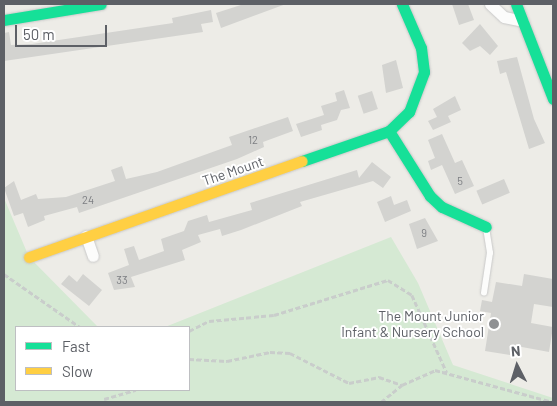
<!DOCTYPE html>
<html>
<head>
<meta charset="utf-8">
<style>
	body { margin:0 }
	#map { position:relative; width:557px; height:406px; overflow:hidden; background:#edece7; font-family:Barlow,sans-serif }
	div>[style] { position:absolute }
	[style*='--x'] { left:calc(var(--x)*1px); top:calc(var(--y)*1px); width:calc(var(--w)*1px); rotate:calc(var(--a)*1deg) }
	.green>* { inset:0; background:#d5e9d3 }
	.building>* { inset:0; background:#d3d3d0; transform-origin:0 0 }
	.path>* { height:2.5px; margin-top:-1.25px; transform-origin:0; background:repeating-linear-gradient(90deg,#c9cdcb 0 5px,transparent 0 7.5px) }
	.roads { filter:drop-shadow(0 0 1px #c8c8c8) drop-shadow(0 0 1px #c8c8c8) }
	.lane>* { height:5.5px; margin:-2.75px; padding:0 2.75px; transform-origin:2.75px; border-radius:2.75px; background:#fcfcfb }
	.street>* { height:11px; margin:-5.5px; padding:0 5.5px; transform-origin:5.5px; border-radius:5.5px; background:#fcfcfb }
	.fast>* { height:11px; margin:-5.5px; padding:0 5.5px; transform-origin:5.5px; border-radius:5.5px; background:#16e098 }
	.slow>* { height:11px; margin:-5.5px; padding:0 5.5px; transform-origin:5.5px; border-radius:5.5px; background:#ffcf43 }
	.dots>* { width:14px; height:14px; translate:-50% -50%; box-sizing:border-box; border:2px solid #fff; border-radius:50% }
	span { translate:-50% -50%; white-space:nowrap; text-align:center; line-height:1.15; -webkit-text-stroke:4px #fff; paint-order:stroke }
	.number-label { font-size:11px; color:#7c7e82 }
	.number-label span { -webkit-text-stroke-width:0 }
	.street-label { font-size:14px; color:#5d6066 }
	.poi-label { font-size:14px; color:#5d6066 }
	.right { translate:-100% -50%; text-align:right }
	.frame { position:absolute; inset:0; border:5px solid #5d6066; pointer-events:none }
	.legend { position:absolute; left:15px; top:326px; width:175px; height:65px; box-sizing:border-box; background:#fff; border:1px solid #bebfc2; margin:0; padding:6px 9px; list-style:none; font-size:15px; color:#5d6066 }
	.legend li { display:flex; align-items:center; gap:10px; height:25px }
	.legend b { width:25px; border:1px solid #bebfc2 }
	.north { position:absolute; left:492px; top:341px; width:50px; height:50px; -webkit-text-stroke:4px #fff; paint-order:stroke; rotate:355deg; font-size:14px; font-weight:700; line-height:20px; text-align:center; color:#5d6066 }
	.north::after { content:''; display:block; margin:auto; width:18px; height:22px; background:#5d6066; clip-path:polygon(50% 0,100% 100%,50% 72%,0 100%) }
	.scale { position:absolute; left:15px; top:25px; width:92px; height:22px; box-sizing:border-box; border:2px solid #5d6066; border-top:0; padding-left:6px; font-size:15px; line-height:18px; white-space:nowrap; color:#5d6066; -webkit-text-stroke:4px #fff; paint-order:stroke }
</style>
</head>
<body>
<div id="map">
	<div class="green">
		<i style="clip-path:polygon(4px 198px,29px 257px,98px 327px,16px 327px,16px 390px,189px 390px,189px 327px,165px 327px,391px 237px,418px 283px,453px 365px,553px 398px,553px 402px,4px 402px)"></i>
	</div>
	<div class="building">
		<i style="clip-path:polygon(244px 4px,286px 4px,221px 28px,216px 13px)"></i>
		<i style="clip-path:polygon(452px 4px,468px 4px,474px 20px,459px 25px)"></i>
		<i style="clip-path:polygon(211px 10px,213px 22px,201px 24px,203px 32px,4px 61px,4px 33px,9px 32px,11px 45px,32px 44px,173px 23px,172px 18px)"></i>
		<i style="clip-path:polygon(480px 24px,498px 46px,490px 55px,480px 46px,470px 51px,462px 43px)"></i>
		<i style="clip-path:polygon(517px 57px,534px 119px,545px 143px,529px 149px,506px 72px,500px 74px,497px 61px)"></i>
		<i style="clip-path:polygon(396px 60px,403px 88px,386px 93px,382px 65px)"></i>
		<i style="clip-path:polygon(344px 90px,350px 108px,341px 110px,337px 120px,321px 125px,322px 130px,301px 137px,296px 124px,324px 115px,321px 106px,337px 101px,335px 93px)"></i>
		<i style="left:372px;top:91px;width:19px;height:15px;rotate:72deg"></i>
		<i style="clip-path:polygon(455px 96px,461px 110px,448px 116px,451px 122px,433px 130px,428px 121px,437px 117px,433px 109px)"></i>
		<i style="clip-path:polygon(288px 117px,293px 131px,263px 142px,264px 147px,237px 159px,79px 213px,77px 207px,44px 216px,45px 220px,28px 227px,23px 213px,14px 216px,4px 188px,14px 181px,21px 200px,36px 194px,38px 199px,66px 197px,115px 181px,111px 170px,122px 166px,126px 179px,157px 172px,232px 145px,229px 137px)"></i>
		<i style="clip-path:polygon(442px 134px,455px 163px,462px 160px,474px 186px,455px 194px,442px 165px,431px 170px,428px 161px,435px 158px,428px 140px)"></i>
		<i style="clip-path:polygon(372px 162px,391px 177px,383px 188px,373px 181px,300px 202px,302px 206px,241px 230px,222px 236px,220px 229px,198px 235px,201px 242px,182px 250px,185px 260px,131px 277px,135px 287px,114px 290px,108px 273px,129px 265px,124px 249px,134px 246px,139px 260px,164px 251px,161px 239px,184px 231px,188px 221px,207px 215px,209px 222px,252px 210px,250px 203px,357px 170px,359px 178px)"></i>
		<i style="left:504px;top:179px;width:15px;height:30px;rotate:67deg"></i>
		<i style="clip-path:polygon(391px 196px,394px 205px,407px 200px,411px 211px,385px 222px,377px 202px)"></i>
		<i style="clip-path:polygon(425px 218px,438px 241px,417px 249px,409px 224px)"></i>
		<i style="clip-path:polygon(83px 274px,102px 290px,89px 306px,61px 284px,69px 275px,77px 282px)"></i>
		<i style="clip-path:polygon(524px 274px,553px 279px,553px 307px,534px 304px,531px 323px,553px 327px,549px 352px,511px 345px,510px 355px,485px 351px,491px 313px,480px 311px,482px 300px,492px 302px,496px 282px,522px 286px)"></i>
	</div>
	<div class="path">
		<i style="--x:4;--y:274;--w:93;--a:34.9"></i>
		<i style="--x:189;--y:331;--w:22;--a:-27"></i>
		<i style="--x:209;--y:321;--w:65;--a:-5.3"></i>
		<i style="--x:274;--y:315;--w:119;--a:-17.1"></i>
		<i style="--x:388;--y:280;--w:28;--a:32"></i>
		<i style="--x:412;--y:295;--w:85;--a:65.8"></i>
		<i style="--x:189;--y:359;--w:38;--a:3"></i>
		<i style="--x:227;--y:361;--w:44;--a:-11.8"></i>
		<i style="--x:270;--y:352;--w:20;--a:3"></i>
		<i style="--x:290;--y:353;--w:66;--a:27"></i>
		<i style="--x:349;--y:383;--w:31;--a:-11"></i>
		<i style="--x:379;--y:377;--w:24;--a:19"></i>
		<i style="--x:104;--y:399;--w:33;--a:-16"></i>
		<i style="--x:381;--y:402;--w:27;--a:-39"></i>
		<i style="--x:402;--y:385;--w:36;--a:-24"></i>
		<i style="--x:435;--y:370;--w:122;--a:15.2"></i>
	</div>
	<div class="roads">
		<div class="lane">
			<i style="--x:484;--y:293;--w:40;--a:-81.5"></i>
			<i style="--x:490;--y:253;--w:26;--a:-99"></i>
		</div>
		<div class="street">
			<i style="--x:490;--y:4;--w:19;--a:43"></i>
			<i style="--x:504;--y:17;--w:19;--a:12"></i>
			<i style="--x:86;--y:236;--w:21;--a:71"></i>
		</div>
		<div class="fast">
			<i style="--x:516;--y:4;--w:102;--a:68.7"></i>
			<i style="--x:4;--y:20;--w:98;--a:-9.4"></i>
			<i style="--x:389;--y:131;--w:77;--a:57.8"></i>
			<i style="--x:430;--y:196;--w:16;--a:43"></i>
			<i style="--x:442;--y:207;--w:48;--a:24.4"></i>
			<i style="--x:302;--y:161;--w:92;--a:-19"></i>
			<i style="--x:389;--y:131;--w:28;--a:-44"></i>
			<i style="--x:409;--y:112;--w:43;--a:-69.4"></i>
			<i style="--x:424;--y:72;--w:24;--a:-97"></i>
			<i style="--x:421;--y:48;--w:48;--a:-113.4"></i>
		</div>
		<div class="slow">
			<i style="--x:29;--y:257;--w:289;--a:-19.4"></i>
		</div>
	</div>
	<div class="dots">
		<i style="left:494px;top:324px;background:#8f9193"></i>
	</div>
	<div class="number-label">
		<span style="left:253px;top:140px">12</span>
		<span style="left:460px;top:181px">5</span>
		<span style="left:88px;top:200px">24</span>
		<span style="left:424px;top:233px">9</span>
		<span style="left:122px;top:280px">33</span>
	</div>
	<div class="street-label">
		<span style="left:233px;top:171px;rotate:-19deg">The Mount</span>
	</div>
	<div class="poi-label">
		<span class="right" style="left:484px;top:324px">The Mount Junior<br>Infant &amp; Nursery School</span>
	</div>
	<div class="frame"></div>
	<ul class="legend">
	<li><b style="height:6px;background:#16e098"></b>Fast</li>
	<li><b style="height:6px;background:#ffcf43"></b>Slow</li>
	</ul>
	<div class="north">N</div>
	<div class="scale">50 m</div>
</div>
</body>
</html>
